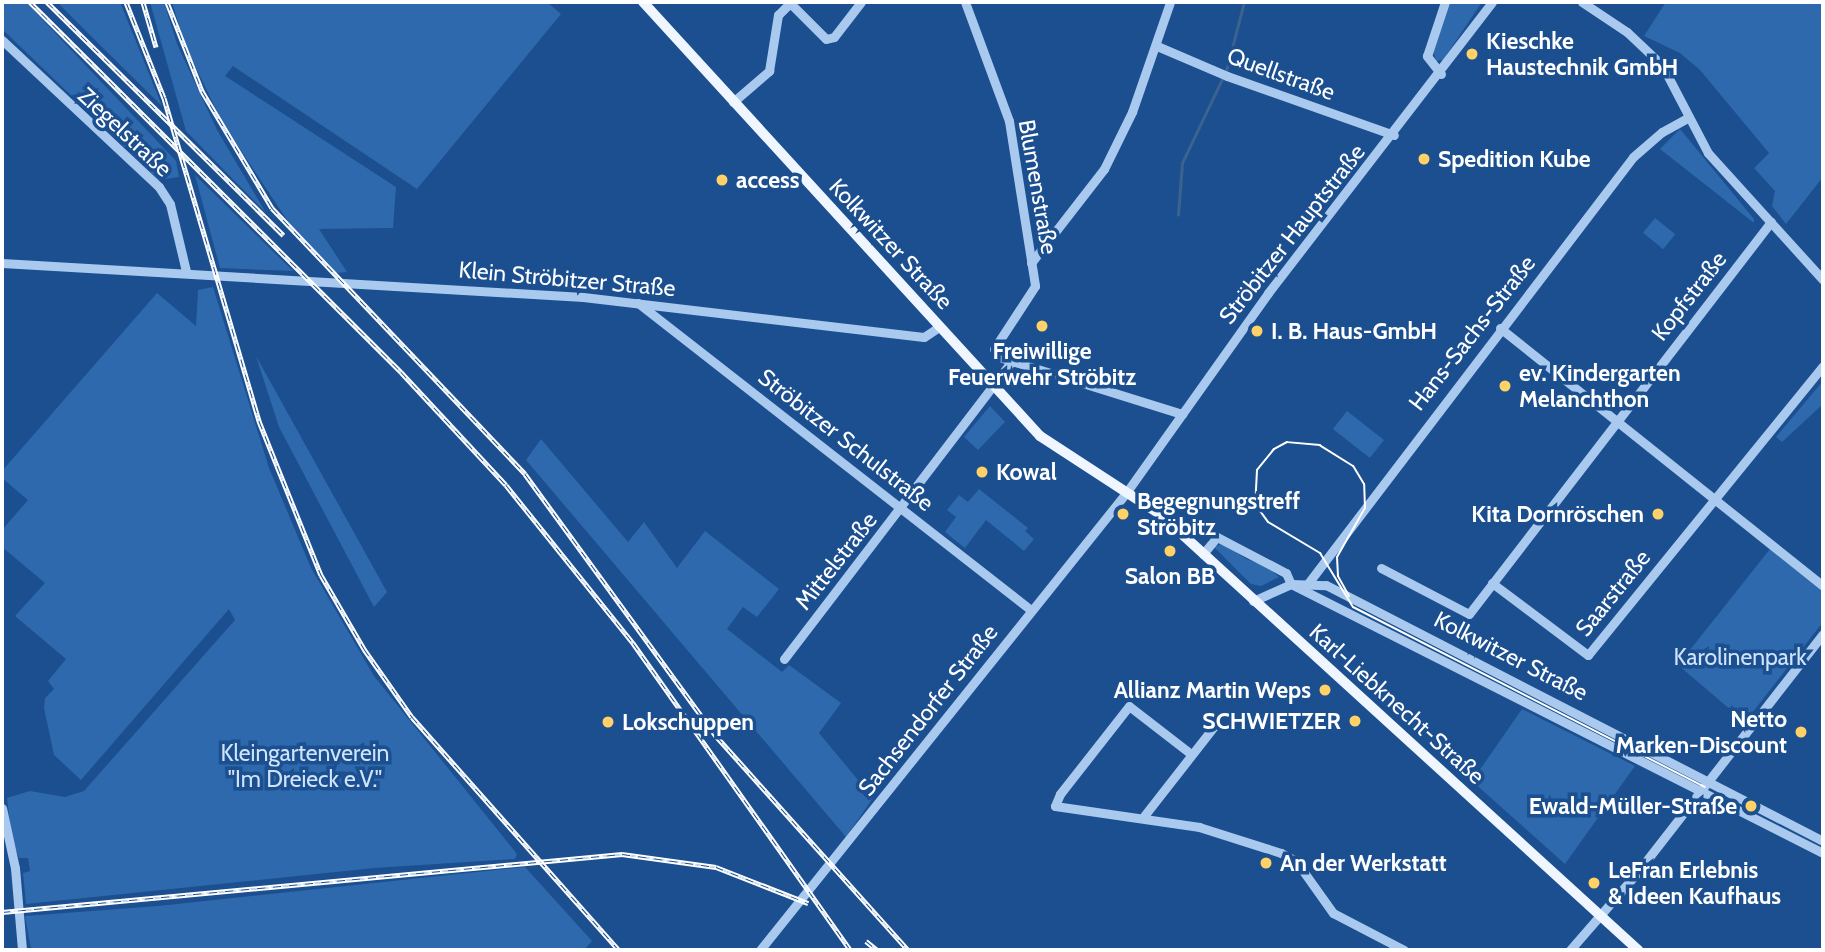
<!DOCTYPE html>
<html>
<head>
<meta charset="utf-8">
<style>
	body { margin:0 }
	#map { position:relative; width:1825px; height:952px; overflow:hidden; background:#1b4f8f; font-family:Cabin,sans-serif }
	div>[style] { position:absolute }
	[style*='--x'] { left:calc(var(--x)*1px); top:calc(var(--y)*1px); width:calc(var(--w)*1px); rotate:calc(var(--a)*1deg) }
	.green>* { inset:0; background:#2e69ad; transform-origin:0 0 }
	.stream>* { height:2.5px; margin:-1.25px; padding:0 1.25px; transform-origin:1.25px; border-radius:1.25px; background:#3c6290 }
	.minor>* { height:9px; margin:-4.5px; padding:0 4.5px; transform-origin:4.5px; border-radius:4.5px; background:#a9c9ee }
	.major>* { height:10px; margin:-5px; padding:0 5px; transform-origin:5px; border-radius:5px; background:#f0f6ff }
	.tram>* { height:2px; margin:-1px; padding:0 1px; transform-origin:1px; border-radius:1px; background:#fff }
	.rail>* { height:5px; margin-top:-2.5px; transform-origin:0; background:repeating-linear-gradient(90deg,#1b4f8f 0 8px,#fff 0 16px); box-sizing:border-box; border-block:2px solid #fff }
	.dots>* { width:19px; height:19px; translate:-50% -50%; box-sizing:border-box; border:4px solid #1b4f8f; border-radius:50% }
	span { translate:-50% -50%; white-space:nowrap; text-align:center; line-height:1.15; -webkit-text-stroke:7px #1b4f8f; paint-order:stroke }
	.poi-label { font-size:23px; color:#fff; font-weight:700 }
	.left { translate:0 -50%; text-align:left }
	.right { translate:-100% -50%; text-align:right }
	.street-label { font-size:23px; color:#fff }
	.park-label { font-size:23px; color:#cfe3fa }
	.frame { position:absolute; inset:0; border:4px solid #fff; pointer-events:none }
</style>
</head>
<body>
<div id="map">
	<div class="green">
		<i style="clip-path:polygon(2px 2px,26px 2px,176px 161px,179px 177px,159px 180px,2px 29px)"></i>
		<i style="clip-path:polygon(57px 2px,120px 2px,162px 106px,103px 48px)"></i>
		<i style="clip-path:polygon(150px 2px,164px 2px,177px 44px,217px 130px,266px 213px,186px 131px)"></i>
		<i style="clip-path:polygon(172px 2px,547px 2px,561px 14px,417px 189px,233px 66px,225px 76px,396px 187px,393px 228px,319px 229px,347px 272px,336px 273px,293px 229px,222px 122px,185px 45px)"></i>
		<i style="clip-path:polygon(1449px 2px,1482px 2px,1443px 60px,1436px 61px,1433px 50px)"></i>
		<i style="clip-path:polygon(1666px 2px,1823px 2px,1823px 177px,1786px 224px,1772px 206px,1775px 191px,1754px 168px,1769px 153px,1700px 70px,1680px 53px,1644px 36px)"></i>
		<i style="clip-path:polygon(1680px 129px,1754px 219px,1754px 223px,1660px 149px)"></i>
		<i style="clip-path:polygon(195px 175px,289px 267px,294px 271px,220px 268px)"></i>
		<i style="left:1655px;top:218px;width:26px;height:19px;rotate:39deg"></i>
		<i style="clip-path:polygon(213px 287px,269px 468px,311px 568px,374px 676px,517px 854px,515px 859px,374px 868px,26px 904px,23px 873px,30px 871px,28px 858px,19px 858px,12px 840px,7px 798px,30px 791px,65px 797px,84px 791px,235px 620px,229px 609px,81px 780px,54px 755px,44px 708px,45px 698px,54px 689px,48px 681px,66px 659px,15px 616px,45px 583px,2px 547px,2px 530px,28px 500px,2px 478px,2px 471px,157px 293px,196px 326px,198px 290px)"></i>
		<i style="clip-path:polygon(256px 356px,387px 592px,374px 607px,279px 427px)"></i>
		<i style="clip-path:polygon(1823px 381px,1823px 404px,1782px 442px,1776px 437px)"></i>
		<i style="clip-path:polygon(990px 406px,1005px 422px,978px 450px,964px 437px)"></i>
		<i style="left:1347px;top:411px;width:47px;height:23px;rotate:38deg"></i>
		<i style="clip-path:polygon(541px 439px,628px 542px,644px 522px,677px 568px,705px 531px,779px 589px,757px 617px,743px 607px,727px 629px,782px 672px,789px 665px,841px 703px,819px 733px,873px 798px,846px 837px,526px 460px)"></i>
		<i style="clip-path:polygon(979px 489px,1028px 528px,1025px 531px,1034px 539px,1024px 551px,986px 520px,965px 548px,945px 532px,956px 517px,947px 510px,959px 495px,968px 502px)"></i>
		<i style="clip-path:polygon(1223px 543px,1246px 559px,1266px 566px,1279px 577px,1261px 586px,1251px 584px,1214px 547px)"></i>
		<i style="clip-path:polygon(1770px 549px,1823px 591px,1823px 622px,1745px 722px,1678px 665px)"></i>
		<i style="clip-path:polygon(1522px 709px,1635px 766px,1565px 864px,1472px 781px)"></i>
		<i style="clip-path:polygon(525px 867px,592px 941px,584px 950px,45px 950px,31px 949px,25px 916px,158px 906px)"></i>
	</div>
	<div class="stream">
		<i style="--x:1226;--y:71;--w:71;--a:-75.4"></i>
		<i style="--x:1178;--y:215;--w:52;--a:-85.6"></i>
		<i style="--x:1182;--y:163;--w:95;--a:-64.5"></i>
	</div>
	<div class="minor">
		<i style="--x:789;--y:2;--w:52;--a:45"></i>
		<i style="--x:826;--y:39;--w:8;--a:-14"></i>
		<i style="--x:834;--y:37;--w:44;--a:-52.4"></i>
		<i style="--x:965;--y:2;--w:127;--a:69.7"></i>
		<i style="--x:1009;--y:121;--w:167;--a:81"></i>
		<i style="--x:1035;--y:286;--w:75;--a:123.1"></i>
		<i style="--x:994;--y:349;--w:9;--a:58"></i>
		<i style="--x:999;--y:357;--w:192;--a:17.3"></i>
		<i style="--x:1582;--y:2;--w:54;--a:33.7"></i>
		<i style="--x:1627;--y:32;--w:48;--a:43.3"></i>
		<i style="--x:1662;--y:65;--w:99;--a:62.4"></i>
		<i style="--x:1708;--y:153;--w:171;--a:47.8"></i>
		<i style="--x:2;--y:40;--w:215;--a:43.1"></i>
		<i style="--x:159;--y:187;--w:20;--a:57"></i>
		<i style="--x:170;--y:204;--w:69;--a:76.6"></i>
		<i style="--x:1157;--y:46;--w:76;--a:23.2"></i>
		<i style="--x:1227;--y:76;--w:177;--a:19.5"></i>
		<i style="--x:1441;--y:74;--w:23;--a:-128"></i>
		<i style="--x:1427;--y:56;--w:57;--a:-71.6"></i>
		<i style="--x:733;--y:102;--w:48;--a:-40.7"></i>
		<i style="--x:769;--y:71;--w:57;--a:-80.9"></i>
		<i style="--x:778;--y:15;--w:17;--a:-45"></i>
		<i style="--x:2;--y:263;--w:582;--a:3.35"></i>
		<i style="--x:583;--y:297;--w:343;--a:6.7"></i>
		<i style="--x:924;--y:337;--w:18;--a:-34"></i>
		<i style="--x:1031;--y:263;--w:119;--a:-52.2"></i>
		<i style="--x:1104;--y:169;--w:64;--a:-63.8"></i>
		<i style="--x:1132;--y:112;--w:116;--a:-70.9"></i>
		<i style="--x:638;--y:303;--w:499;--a:38"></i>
		<i style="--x:1500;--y:328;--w:413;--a:38.6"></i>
		<i style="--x:1203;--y:554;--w:22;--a:-51"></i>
		<i style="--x:1217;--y:537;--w:78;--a:27.6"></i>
		<i style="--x:1286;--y:573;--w:12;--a:66"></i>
		<i style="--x:1291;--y:584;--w:596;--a:26.82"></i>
		<i style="--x:1381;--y:568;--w:99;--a:27.6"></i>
		<i style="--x:1469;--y:614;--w:495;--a:-52.4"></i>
		<i style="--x:1492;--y:583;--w:120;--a:36.9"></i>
		<i style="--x:1588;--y:655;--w:372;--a:-50.9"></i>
		<i style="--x:1306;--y:586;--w:539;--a:-52.68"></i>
		<i style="--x:1633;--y:157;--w:38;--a:-41"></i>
		<i style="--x:1662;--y:132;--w:29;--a:-29"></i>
		<i style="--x:1253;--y:601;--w:42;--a:-24.1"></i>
		<i style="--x:1291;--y:584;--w:35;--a:2"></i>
		<i style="--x:1326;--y:585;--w:559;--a:27.25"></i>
		<i style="--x:784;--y:659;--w:375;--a:-52.6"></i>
		<i style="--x:1191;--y:754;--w:78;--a:-142.3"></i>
		<i style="--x:1129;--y:706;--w:112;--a:128.1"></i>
		<i style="--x:1060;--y:794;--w:13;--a:113"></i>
		<i style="--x:1055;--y:806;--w:146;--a:8.3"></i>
		<i style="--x:1199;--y:827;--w:86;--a:17.6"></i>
		<i style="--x:1281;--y:853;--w:17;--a:28"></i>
		<i style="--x:1296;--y:861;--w:64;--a:54.6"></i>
		<i style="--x:1333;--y:913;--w:80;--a:27.5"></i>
		<i style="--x:2;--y:808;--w:61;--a:77.8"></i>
		<i style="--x:15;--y:868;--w:82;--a:85.1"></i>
		<i style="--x:1144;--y:816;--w:117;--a:-52"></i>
		<i style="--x:760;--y:950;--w:585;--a:-51.31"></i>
		<i style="--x:1126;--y:493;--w:245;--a:-54.6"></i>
		<i style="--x:1268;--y:293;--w:367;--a:-52.4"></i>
		<i style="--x:1570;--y:950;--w:101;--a:-49"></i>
		<i style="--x:1636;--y:874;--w:304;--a:-52.1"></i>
	</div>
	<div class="major">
		<i style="--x:643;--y:2;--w:588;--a:47.55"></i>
		<i style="--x:1040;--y:436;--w:145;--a:33.1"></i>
		<i style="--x:1161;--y:515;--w:646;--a:42.36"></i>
	</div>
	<div class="tram">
		<i style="--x:1349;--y:596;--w:23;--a:-119"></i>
		<i style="--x:1338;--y:576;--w:19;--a:-93"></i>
		<i style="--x:1337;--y:557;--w:56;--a:-60.3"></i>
		<i style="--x:1365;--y:508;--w:24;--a:-92"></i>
		<i style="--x:1364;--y:484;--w:21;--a:-121"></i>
		<i style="--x:1353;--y:466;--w:39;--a:-148"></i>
		<i style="--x:1320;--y:445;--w:33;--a:-175"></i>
		<i style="--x:1287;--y:442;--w:15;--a:152"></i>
		<i style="--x:1274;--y:449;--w:27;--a:129"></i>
		<i style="--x:1257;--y:470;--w:34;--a:93"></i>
		<i style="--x:1255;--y:504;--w:22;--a:54"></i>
		<i style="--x:1268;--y:522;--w:61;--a:30.8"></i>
		<i style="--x:1320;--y:553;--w:63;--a:58.6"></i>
		<i style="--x:1353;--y:607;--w:395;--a:27.1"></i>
	</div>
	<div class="rail">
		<i style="--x:30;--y:2;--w:524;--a:44.92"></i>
		<i style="--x:401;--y:372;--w:154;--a:47.1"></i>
		<i style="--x:506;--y:485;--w:203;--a:51.2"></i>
		<i style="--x:633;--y:643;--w:376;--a:54.7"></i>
		<i style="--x:47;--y:2;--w:332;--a:44.6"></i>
		<i style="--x:126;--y:2;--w:103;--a:68.4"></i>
		<i style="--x:164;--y:98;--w:337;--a:73.6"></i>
		<i style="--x:259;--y:421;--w:166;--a:68.1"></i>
		<i style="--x:321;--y:575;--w:86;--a:59.8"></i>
		<i style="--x:364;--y:649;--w:83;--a:54.8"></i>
		<i style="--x:412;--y:717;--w:312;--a:48.4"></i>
		<i style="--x:143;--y:2;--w:47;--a:73.9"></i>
		<i style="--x:167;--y:2;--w:96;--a:68.5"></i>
		<i style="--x:202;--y:91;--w:136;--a:59.1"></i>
		<i style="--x:272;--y:208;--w:367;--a:46.4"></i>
		<i style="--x:525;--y:474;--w:326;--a:53.9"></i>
		<i style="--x:717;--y:737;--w:286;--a:48.1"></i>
		<i style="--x:2;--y:912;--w:623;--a:-5.34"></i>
		<i style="--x:622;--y:854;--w:95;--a:7.9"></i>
		<i style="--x:716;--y:867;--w:99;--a:21.4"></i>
		<i style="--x:866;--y:941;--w:14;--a:39"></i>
	</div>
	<div class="dots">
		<i style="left:1472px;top:54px;background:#ffd166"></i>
		<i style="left:1424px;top:159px;background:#ffd166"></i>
		<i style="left:722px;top:180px;background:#ffd166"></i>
		<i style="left:1042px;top:326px;background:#ffd166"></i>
		<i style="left:1257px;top:331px;background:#ffd166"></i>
		<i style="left:1505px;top:386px;background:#ffd166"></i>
		<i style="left:982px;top:472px;background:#ffd166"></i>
		<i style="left:1123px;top:514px;background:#ffd166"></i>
		<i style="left:1658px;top:514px;background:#ffd166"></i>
		<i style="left:1170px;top:551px;background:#ffd166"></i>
		<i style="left:1325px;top:690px;background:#ffd166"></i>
		<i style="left:1355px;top:721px;background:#ffd166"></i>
		<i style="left:608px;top:722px;background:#ffd166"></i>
		<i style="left:1801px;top:732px;background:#ffd166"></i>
		<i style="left:1751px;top:806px;background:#ffd166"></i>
		<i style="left:1266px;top:863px;background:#ffd166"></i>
		<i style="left:1594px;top:883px;background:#ffd166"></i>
	</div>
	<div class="poi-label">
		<span class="left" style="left:1486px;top:54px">Kieschke<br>Haustechnik GmbH</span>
		<span class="left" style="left:1438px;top:159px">Spedition Kube</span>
		<span class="left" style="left:736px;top:180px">access</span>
		<span class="left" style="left:1271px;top:331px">I. B. Haus-GmbH</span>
		<span style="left:1042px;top:364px">Freiwillige<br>Feuerwehr Ströbitz</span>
		<span class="left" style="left:1519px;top:386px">ev. Kindergarten<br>Melanchthon</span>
		<span class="left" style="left:996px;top:472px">Kowal</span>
		<span class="left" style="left:1137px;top:514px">Begegnungstreff<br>Ströbitz</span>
		<span class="right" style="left:1644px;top:514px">Kita Dornröschen</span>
		<span style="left:1170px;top:576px">Salon BB</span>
		<span class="right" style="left:1311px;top:690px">Allianz Martin Weps</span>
		<span class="right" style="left:1787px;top:732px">Netto<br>Marken-Discount</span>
		<span class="right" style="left:1341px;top:721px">SCHWIETZER</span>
		<span class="left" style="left:622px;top:722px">Lokschuppen</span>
		<span class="right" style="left:1737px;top:806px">Ewald-Müller-Straße</span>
		<span class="left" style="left:1280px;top:863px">An der Werkstatt</span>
		<span class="left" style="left:1608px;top:883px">LeFran Erlebnis<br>&amp; Ideen Kaufhaus</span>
	</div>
	<div class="street-label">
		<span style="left:1281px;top:74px;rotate:20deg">Quellstraße</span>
		<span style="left:125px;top:132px;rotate:43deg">Ziegelstraße</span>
		<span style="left:1038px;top:187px;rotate:80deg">Blumenstraße</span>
		<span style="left:1292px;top:234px;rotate:-52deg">Ströbitzer Hauptstraße</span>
		<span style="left:891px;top:244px;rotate:47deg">Kolkwitzer Straße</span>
		<span style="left:567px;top:279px;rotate:5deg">Klein Ströbitzer Straße</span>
		<span style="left:1689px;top:296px;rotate:-52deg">Kopfstraße</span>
		<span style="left:1472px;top:333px;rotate:-52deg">Hans-Sachs-Straße</span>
		<span style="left:846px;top:440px;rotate:38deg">Ströbitzer Schulstraße</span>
		<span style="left:836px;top:561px;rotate:-52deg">Mittelstraße</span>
		<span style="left:1613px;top:593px;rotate:-51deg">Saarstraße</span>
		<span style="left:1511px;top:656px;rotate:27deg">Kolkwitzer Straße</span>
		<span style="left:1397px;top:704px;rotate:42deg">Karl-Liebknecht-Straße</span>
		<span style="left:928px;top:710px;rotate:-52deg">Sachsendorfer Straße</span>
	</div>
	<div class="park-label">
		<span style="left:1740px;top:657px">Karolinenpark</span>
		<span style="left:305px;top:766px">Kleingartenverein<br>"Im Dreieck e.V."</span>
	</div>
	<div class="frame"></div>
</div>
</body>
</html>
